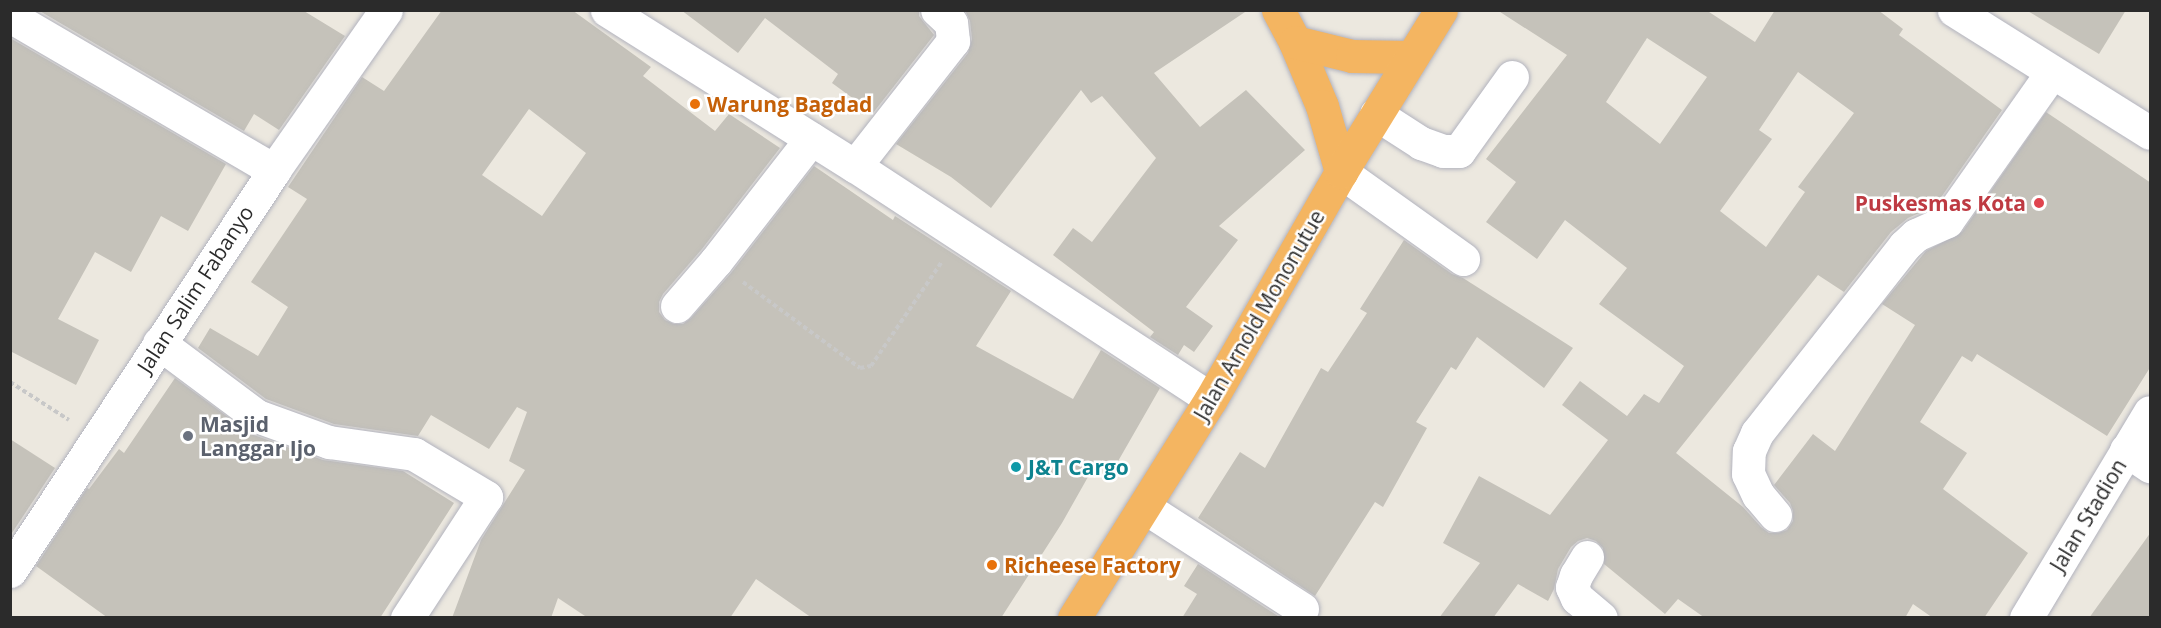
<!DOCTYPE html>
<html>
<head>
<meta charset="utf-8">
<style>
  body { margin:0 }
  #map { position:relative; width:2161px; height:628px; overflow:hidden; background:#ece8df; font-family:"Open Sans",sans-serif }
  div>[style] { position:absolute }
  .building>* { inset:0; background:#c5c2ba }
  .path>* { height:4px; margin-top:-2px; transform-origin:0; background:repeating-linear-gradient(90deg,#c8c8c8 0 4.5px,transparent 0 7.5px) }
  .roads { filter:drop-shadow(0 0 2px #b2b3be) drop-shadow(0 0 2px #b2b3be) }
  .minor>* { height:33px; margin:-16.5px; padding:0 16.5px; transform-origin:16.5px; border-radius:16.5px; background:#fff }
  .highway>* { height:33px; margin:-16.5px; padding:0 16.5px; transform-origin:16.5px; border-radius:16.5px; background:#f4b561 }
  .dots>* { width:16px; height:16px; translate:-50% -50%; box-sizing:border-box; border:3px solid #fff; border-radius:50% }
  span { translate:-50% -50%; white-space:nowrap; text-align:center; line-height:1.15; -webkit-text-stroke:5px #fff; paint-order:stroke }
  .food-label { font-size:21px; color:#c56008; font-weight:700 }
  .left { translate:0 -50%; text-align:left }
  .health-label { font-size:21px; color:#be3a42; font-weight:700 }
  .right { translate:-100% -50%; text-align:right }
  .street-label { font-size:21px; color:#2b2b2b }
  .worship-label { font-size:21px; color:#5b616d; font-weight:700 }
  .culture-label { font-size:21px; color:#0d838f; font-weight:700 }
  .frame { position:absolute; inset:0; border:12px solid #2b2b2b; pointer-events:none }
</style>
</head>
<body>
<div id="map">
  <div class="building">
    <div style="clip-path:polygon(38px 10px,304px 11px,345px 36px,279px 130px,254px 114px,244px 131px)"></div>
    <div style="clip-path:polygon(evenodd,442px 10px,572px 10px,651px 67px,643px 76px,715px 131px,729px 114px,780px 148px,702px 249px,663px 294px,659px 302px,659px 312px,665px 320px,674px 324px,683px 324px,691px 318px,731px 273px,814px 166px,893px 220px,895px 216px,1011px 291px,976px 346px,1073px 399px,1101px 350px,1160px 388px,1113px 470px,1097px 461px,1062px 523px,1001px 618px,812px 618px,756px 579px,730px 618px,588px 618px,558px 598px,551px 618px,452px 618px,481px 540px,525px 470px,509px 461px,527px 412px,517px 407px,489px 449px,431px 415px,418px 436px,334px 424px,266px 399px,198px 348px,210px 328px,258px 356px,288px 307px,251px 282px,307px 199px,288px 187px,362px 77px,384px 91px,442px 10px,529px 109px,586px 153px,542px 216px,482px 175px,529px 109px)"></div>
    <div style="clip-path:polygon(681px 10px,919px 10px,919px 16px,934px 35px,873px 113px,832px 83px,838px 74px,765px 18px,738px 53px)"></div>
    <div style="clip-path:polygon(965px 10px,1248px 10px,1154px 73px,1200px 127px,1246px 90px,1305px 150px,1219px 226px,1238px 240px,1186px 307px,1213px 326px,1194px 352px,1184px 345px,1178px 355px,1150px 337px,1154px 332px,1053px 255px,1073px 228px,1092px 242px,1156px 158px,1102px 96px,1091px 103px,1081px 90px,991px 208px,951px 177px,896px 144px,968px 53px,972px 39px,970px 21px)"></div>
    <div style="clip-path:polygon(evenodd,1497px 10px,1706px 10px,1755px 42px,1775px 10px,1878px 10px,1903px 29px,1899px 35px,2002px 110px,1935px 206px,1908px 218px,1891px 232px,1844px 292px,1818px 275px,1676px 453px,1743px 507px,1761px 527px,1769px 533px,1778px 533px,1787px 530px,1793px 521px,1793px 511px,1790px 503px,1774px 485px,1813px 434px,1835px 451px,1915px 325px,1882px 304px,1926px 251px,1962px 232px,2046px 112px,2151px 183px,2151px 366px,2107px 436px,1977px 354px,1972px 362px,1962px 356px,1920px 422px,1967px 453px,1943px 489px,2028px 553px,1984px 618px,1933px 618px,1913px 604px,1905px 618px,1705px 618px,1678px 599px,1665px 614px,1604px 564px,1603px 548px,1596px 541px,1587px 538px,1578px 541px,1571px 547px,1558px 569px,1554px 589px,1548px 601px,1518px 584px,1493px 618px,1439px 618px,1480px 563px,1443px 543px,1479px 476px,1550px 515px,1608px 440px,1562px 405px,1580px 381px,1627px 416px,1644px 394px,1659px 403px,1684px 366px,1599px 304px,1627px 268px,1565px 220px,1537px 259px,1486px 222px,1516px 182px,1486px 159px,1567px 55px,1497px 10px,1647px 38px,1707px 77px,1660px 144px,1606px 102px,1647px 38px,1497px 10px,1798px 72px,1854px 113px,1798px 187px,1805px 192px,1766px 247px,1720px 211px,1772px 139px,1759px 130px,1798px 72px)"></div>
    <div style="clip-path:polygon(2026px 10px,2126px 10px,2099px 54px)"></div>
    <div style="clip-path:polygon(10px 38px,226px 164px,188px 231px,161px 216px,131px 272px,95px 252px,58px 319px,99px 340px,76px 385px,10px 351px)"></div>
    <div style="clip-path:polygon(1404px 240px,1452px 274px,1463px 278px,1573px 348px,1544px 388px,1477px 337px,1456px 370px,1451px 367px,1416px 422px,1427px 428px,1383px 507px,1375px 502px,1315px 596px,1198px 518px,1240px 452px,1265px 468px,1321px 368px,1328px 372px,1367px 313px,1360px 309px)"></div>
    <div style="clip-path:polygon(175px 378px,251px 434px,323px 460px,403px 471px,454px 503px,380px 618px,108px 618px,36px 566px,87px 488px,89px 489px,119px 449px,124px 453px)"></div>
    <div style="clip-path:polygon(10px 439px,55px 468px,10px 536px)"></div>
    <div style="clip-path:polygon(2151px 532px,2151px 618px,2089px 618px)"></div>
    <div style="clip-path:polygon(1198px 564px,1281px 618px,1182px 618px,1197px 594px,1184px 586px)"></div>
  </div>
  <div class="path">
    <div style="left:743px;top:282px;width:145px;rotate:36.3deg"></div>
    <div style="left:860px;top:368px;width:11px;rotate:-10deg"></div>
    <div style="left:871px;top:366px;width:125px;rotate:-55.8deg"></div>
    <div style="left:10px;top:382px;width:70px;rotate:32.8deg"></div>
  </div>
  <div class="roads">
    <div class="minor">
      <div style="left:607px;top:10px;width:293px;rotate:32.2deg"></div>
      <div style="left:855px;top:166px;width:425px;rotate:33.2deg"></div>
      <div style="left:1954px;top:10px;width:231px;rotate:32.1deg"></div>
      <div style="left:10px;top:16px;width:306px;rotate:30.3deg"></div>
      <div style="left:1376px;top:114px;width:54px;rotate:32.8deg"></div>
      <div style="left:1421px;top:143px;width:23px;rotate:20deg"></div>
      <div style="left:1443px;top:151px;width:16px"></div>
      <div style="left:1459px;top:151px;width:91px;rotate:-54.4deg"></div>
      <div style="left:855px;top:166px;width:159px;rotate:-51.9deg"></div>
      <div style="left:953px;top:41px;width:18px;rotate:-96deg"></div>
      <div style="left:951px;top:23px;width:19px;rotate:-137deg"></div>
      <div style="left:1341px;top:172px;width:150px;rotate:35.5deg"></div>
      <div style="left:677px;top:306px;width:60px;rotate:-49.1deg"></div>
      <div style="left:716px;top:261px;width:155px;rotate:-52.1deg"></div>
      <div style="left:159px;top:343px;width:122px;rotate:36.7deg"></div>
      <div style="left:257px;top:416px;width:77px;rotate:19.9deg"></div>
      <div style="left:329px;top:442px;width:86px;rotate:8deg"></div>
      <div style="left:414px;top:454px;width:84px;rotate:30.8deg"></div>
      <div style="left:486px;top:497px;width:145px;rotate:123.1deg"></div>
      <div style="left:2126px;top:450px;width:29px;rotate:34deg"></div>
      <div style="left:1144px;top:507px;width:188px;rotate:32.8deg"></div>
      <div style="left:1775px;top:515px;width:26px;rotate:-130deg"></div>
      <div style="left:1758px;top:495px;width:23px;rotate:-115deg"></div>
      <div style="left:1748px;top:474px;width:23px;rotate:-88deg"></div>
      <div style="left:1749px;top:451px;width:20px;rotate:-66deg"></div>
      <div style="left:1757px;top:433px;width:238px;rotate:-51.8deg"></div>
      <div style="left:1904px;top:246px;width:16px;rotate:-43deg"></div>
      <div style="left:1916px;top:235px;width:34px;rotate:-24deg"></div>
      <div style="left:1947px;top:221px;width:182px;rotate:-54.8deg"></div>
      <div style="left:1587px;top:557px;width:21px;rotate:121deg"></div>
      <div style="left:1576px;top:575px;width:13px;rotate:108deg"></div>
      <div style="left:1572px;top:587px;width:12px;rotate:66deg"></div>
      <div style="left:1577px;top:598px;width:31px;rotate:40deg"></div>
      <div style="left:10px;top:571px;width:480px;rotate:-56.6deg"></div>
      <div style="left:274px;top:170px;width:195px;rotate:-55deg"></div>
      <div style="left:2026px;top:618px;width:240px;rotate:-59deg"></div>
    </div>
    <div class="highway">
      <div style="left:1278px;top:10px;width:36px;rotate:62deg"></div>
      <div style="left:1295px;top:42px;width:69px;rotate:67.1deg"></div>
      <div style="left:1322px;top:106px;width:69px;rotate:73.9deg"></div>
      <div style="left:1295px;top:42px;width:59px;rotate:13.8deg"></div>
      <div style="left:1352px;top:56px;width:58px;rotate:1deg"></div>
      <div style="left:1074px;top:618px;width:258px;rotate:-58deg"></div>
      <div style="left:1211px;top:399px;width:262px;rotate:-60.2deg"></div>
      <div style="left:1341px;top:172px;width:190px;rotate:-58.3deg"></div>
    </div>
  </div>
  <div class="dots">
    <div style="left:695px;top:104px;background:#e8710a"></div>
    <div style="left:2039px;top:203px;background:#e0444e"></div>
    <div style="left:188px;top:436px;background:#6b7280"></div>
    <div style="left:1016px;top:467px;background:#0f9aa8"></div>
    <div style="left:992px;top:565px;background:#e8710a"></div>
  </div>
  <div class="food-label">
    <span class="left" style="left:707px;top:104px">Warung Bagdad</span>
    <span class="left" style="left:1004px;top:565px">Richeese Factory</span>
  </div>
  <div class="health-label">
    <span class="right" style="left:2026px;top:203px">Puskesmas Kota</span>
  </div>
  <div class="street-label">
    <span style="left:195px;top:289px;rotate:-57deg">Jalan Salim Fabanyo</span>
    <span style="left:1259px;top:315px;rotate:-60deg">Jalan Arnold Mononutue</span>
    <span style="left:2088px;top:515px;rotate:-59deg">Jalan Stadion</span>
  </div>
  <div class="worship-label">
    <span class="left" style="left:200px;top:436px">Masjid<br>Langgar Ijo</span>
  </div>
  <div class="culture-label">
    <span class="left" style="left:1028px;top:467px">J&amp;T Cargo</span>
  </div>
  <div class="frame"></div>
</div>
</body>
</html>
